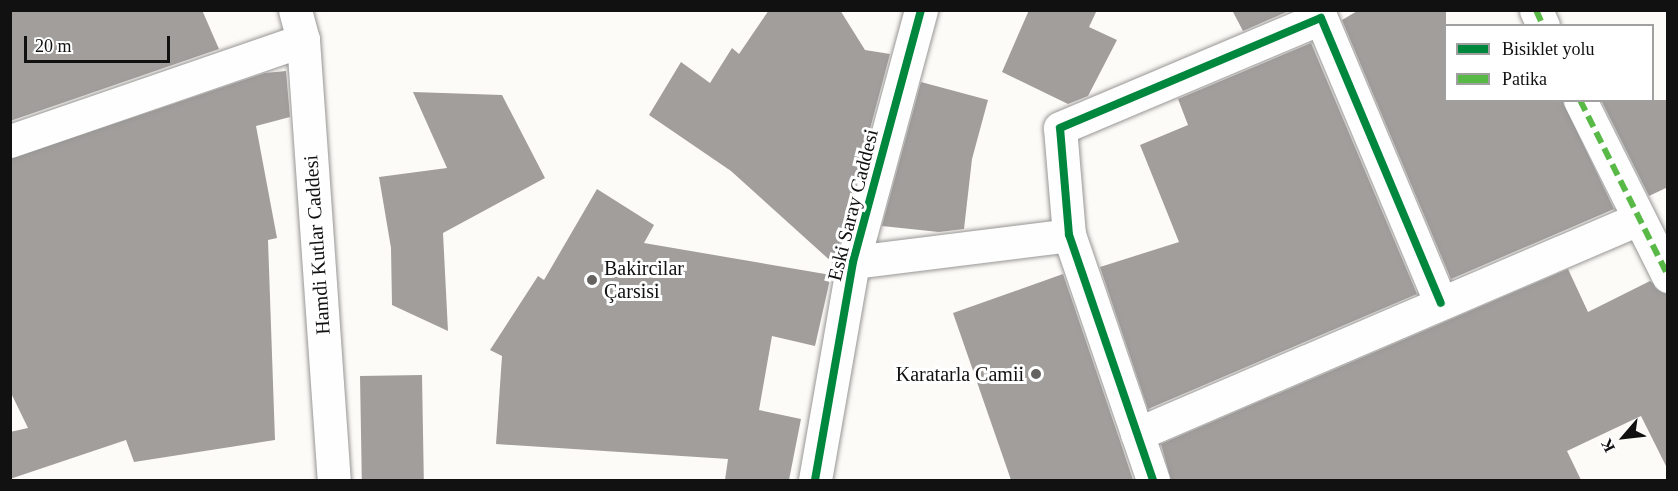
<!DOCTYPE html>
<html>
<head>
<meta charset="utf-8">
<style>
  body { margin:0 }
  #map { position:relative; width:1678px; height:491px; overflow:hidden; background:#fdfbf7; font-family:"Times New Roman",serif }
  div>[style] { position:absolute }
  .building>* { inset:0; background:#a19e9c; transform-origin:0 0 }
  .roads { filter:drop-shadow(0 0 2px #979695) drop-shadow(0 0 2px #979695) }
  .pedestrian>* { height:33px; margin:-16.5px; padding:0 16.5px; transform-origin:16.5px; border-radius:16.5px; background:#fffefe }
  .minor>* { height:33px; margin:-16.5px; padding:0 16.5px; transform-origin:16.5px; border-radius:16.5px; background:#fffefe }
  .tertiary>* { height:33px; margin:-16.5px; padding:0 16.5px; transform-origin:16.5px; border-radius:16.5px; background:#fffefe }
  .quiet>* { height:6px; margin-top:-3px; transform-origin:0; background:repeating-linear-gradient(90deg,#58b947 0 12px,transparent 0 18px) }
  .cycleway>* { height:8px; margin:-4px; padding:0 4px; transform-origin:4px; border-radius:4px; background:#00873e }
  .dots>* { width:16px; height:16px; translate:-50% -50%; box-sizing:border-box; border:3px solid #fff; border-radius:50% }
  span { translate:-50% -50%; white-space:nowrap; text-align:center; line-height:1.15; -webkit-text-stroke:6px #fff; paint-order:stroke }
  .street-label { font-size:20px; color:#111 }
  .poi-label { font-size:20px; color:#111 }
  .left { translate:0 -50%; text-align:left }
  .right { translate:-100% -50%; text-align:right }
  .frame { position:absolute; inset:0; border:12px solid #111; pointer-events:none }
  .legend { position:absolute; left:1444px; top:24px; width:210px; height:78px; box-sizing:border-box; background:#fff; border:2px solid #a0a0a0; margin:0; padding:8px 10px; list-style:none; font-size:18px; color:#111 }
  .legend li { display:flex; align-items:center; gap:12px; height:30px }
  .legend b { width:30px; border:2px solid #a0a0a0 }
  .north { position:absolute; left:1594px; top:407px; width:60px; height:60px; -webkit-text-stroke:4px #fff; paint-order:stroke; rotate:242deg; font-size:16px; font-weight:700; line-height:24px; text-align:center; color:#111 }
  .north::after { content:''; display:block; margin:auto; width:21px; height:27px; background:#111; clip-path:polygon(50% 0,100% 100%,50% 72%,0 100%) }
  .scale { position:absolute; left:24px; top:36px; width:146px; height:27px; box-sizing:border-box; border:3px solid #111; border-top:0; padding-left:8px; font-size:18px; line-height:21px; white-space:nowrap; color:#111; -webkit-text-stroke:4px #fff; paint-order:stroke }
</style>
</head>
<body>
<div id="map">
  <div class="building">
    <div style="clip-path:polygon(10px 10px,202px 10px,219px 49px,10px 121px)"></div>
    <div style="clip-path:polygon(769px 10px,840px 10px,865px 50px,890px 54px,834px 264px,731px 171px,649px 115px,681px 62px,710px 83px,732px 48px,739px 54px)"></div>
    <div style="clip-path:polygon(1029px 10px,1097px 10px,1089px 27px,1117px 40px,1088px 96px,1068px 104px,1002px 72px)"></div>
    <div style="clip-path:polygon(1232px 10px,1291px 10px,1243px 31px)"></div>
    <div style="clip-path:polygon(1359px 10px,1446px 10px,1446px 100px,1562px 100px,1614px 209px,1451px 279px,1342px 20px)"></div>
    <div style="clip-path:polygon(1311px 43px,1417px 294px,1148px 409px,1100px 267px,1179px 242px,1140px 145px,1188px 125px,1178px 99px)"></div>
    <div style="clip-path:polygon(286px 71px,290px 117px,256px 126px,277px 238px,268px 240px,275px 440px,134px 462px,126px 440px,10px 479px,10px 432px,28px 428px,10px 391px,10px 159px,265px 73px)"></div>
    <div style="clip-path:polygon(921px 82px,988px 100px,972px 159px,964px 229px,939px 232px,882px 226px)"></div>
    <div style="clip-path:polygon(413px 92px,502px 95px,545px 178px,443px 233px,448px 331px,392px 305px,391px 248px,379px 177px,447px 168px)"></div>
    <div style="clip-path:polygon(1601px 100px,1668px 100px,1668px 187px,1649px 196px)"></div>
    <div style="clip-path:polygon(597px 189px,654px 225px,644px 243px,831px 275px,815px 346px,772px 336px,759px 410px,801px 419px,789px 480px,725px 480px,728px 459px,496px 444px,502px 356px,490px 350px,538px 276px,544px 280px)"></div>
    <div style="clip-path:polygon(1568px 269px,1588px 312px,1650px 281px,1668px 295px,1668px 470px,1641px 416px,1567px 451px,1581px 480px,1171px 480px,1161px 444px)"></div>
    <div style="clip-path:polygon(1063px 274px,1120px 441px,1133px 480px,1011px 480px,953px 313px)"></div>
    <div style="left:422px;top:375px;width:105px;height:62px;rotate:89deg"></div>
  </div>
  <div class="roads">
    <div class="pedestrian">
      <div style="left:1536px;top:10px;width:17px;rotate:66deg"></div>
      <div style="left:1580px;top:100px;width:197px;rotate:63.4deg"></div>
    </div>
    <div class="minor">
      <div style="left:10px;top:141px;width:310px;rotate:-19deg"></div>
      <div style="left:853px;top:262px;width:218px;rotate:-7.1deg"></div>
      <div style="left:1137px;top:434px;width:545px;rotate:-23.23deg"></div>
      <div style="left:1153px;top:480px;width:259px;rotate:-108.9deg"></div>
      <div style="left:1069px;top:235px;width:107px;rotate:-94.8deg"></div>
      <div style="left:1060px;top:128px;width:283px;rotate:-22.9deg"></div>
      <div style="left:1321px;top:18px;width:309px;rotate:67.2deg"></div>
    </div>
    <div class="tertiary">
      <div style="left:295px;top:10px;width:31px;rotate:75deg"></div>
      <div style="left:303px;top:40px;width:441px;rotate:86deg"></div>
      <div style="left:815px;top:480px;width:221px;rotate:-80.1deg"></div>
      <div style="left:853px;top:262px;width:261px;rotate:-74.9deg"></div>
    </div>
  </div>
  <div class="quiet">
    <div style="left:1536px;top:10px;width:17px;rotate:66deg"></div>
    <div style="left:1580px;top:100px;width:197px;rotate:63.4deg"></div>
  </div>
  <div class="cycleway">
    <div style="left:815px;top:480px;width:221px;rotate:-80.1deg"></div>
    <div style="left:853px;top:262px;width:261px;rotate:-74.9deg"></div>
    <div style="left:1153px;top:480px;width:259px;rotate:-108.9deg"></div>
    <div style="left:1069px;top:235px;width:107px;rotate:-94.8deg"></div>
    <div style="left:1060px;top:128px;width:283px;rotate:-22.9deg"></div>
    <div style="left:1321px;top:18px;width:309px;rotate:67.2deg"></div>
  </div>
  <div class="dots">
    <div style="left:592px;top:280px;background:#646362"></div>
    <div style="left:1036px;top:374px;background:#646362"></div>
  </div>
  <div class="street-label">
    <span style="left:853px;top:205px;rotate:-76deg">Eski Saray Caddesi</span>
    <span style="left:317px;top:245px;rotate:-94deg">Hamdi Kutlar Caddesi</span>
  </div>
  <div class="poi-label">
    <span class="left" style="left:604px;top:280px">Bakircilar<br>Çarsisi</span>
    <span class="right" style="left:1024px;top:374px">Karatarla Camii</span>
  </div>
  <div class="frame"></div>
  <ul class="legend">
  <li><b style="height:8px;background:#00873e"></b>Bisiklet yolu</li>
  <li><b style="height:8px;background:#58b947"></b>Patika</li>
  </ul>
  <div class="north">K</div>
  <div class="scale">20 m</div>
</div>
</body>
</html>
